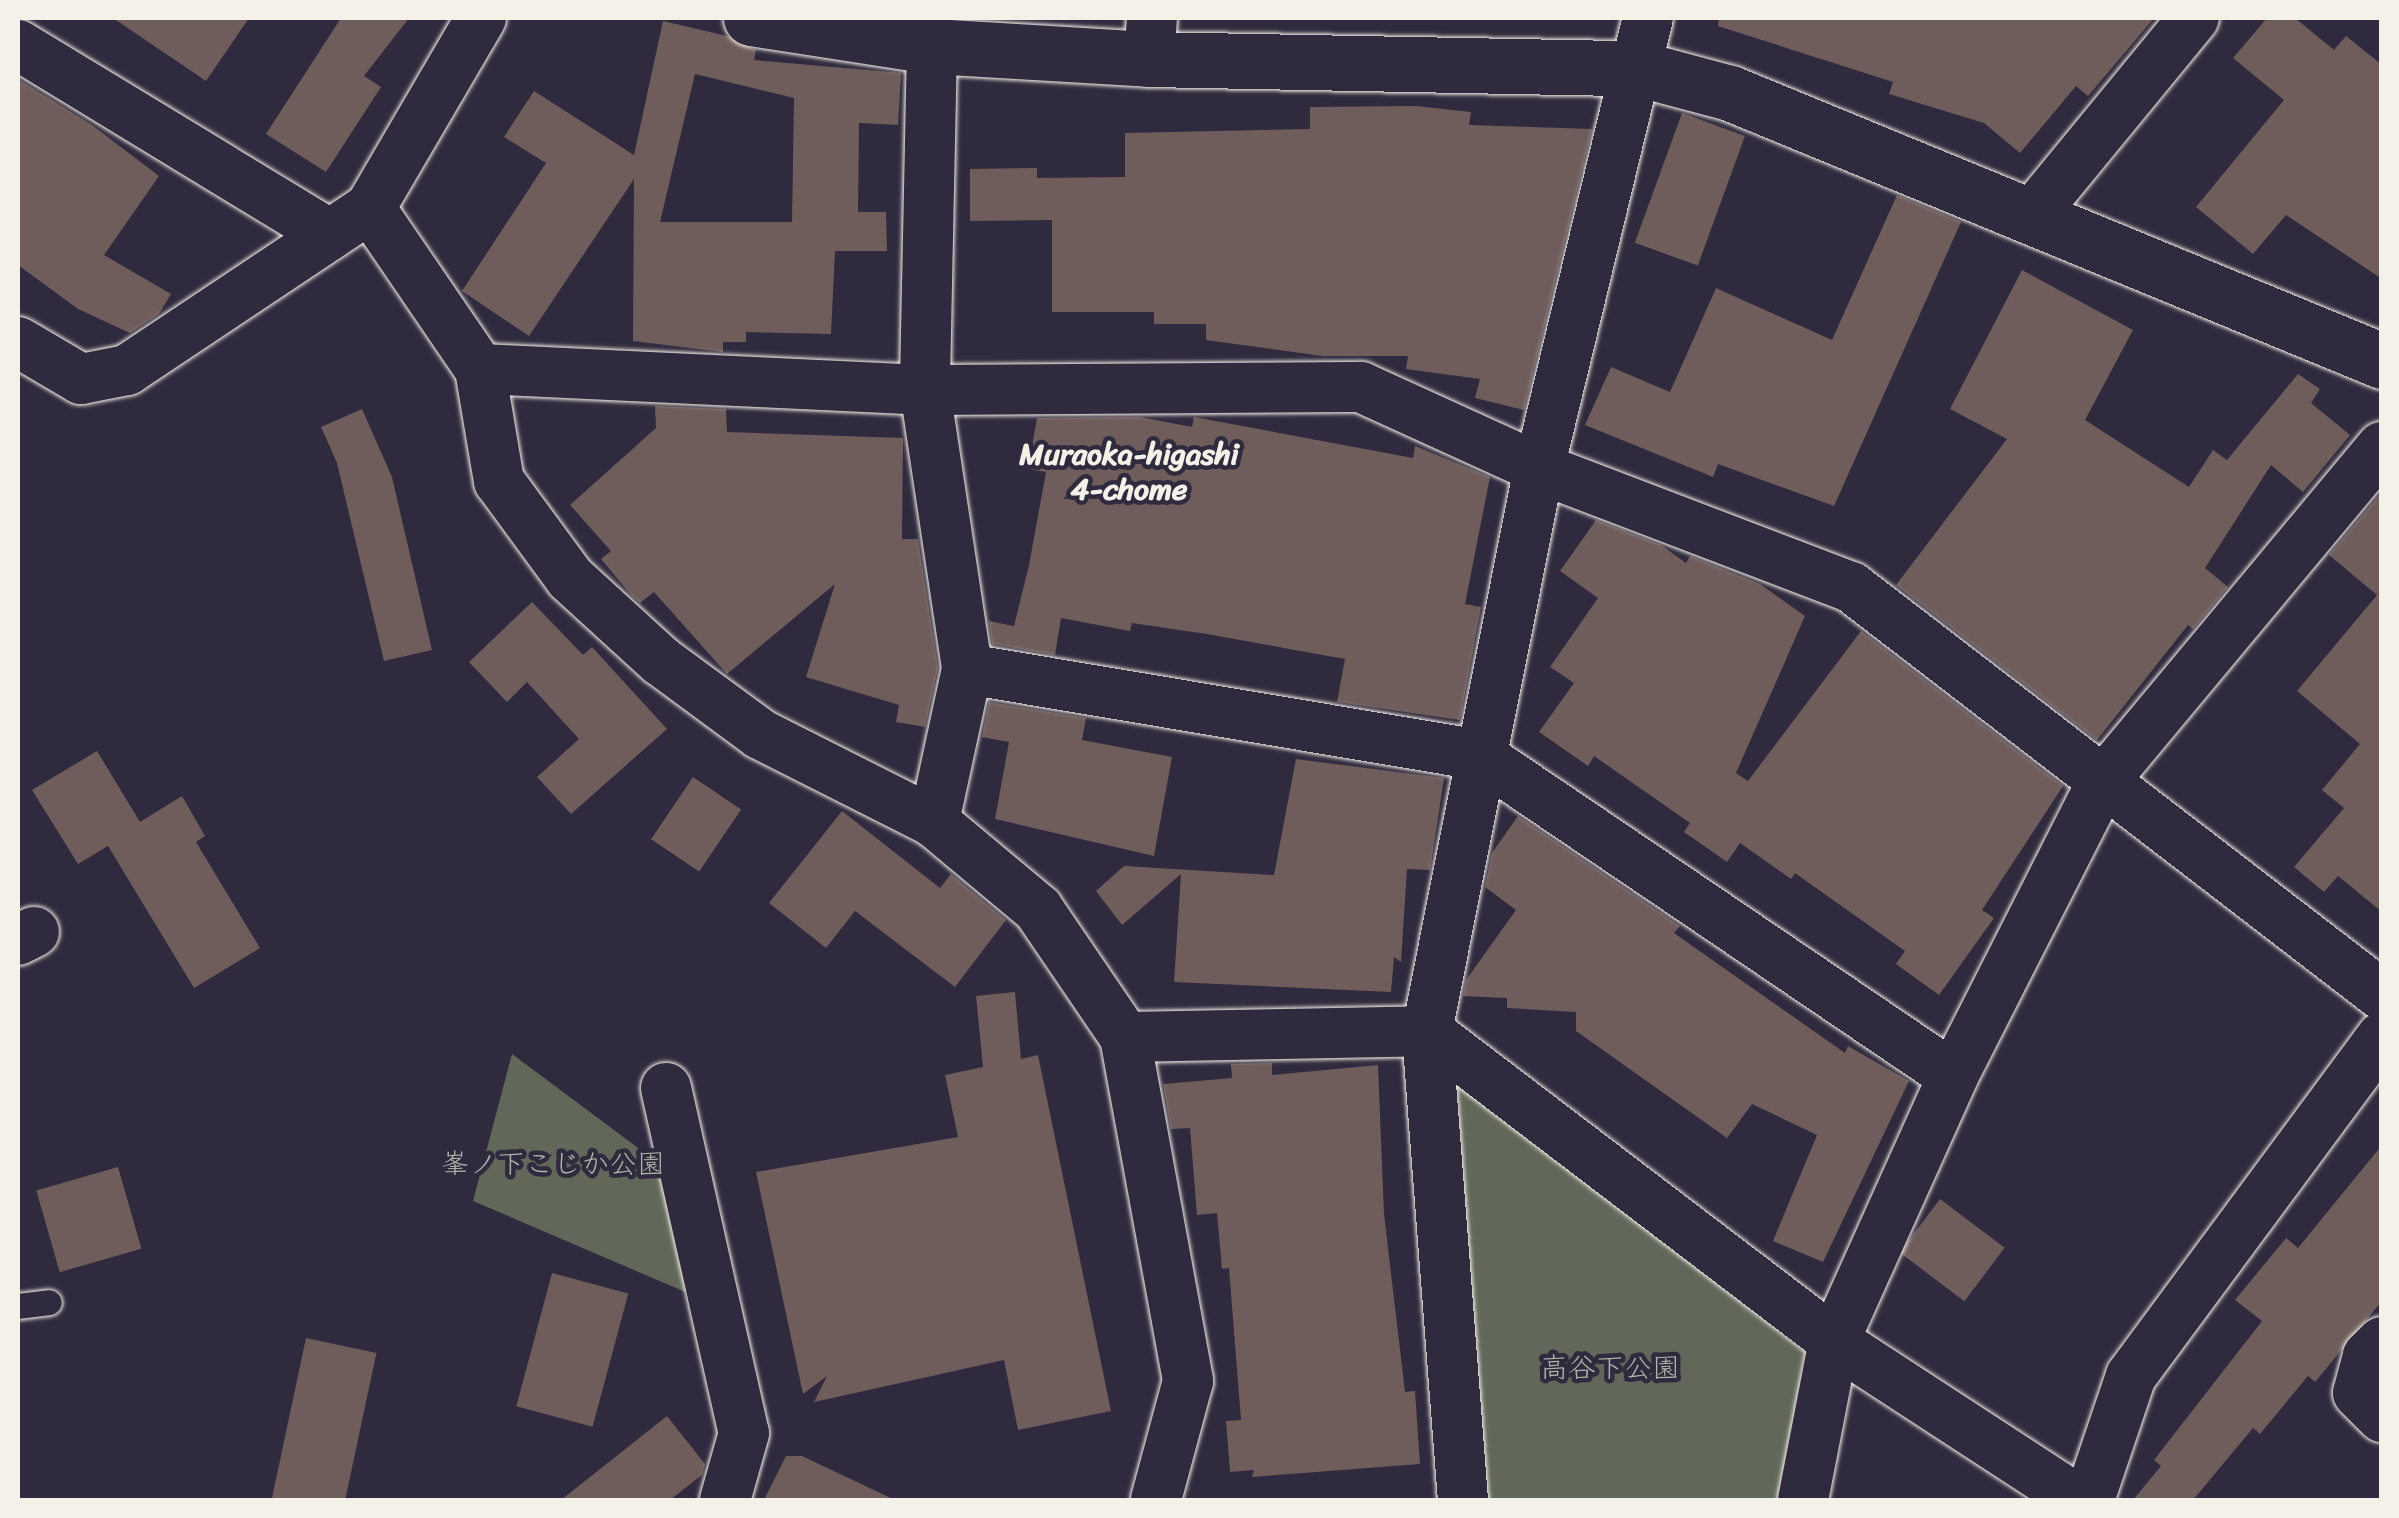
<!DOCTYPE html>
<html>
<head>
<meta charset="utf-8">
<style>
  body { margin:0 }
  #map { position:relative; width:2399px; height:1518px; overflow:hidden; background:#2f2a3d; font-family:Sriracha,"Klee One",sans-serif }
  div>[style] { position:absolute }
  .green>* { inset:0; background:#61685a }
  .building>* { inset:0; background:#6f5d5c; transform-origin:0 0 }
  .roads { filter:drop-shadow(0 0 2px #f4f1e8) drop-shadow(0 0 2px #f4f1e8) }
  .service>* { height:25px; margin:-12.5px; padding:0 12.5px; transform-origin:12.5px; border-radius:12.5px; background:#2f2a3d }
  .minor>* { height:50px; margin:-25px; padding:0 25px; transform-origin:25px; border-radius:25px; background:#2f2a3d }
  .tertiary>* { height:55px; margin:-27.5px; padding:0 27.5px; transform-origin:27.5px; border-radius:27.5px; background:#2f2a3d }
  span { translate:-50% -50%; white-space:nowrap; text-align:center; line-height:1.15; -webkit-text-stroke:9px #2f2a3d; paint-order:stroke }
  .park-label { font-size:28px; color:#b2b3a8 }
  .neighbourhood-label { font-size:30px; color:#f4f1e8; font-weight:700 }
  .frame { position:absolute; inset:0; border:20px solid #f4f1e8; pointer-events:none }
</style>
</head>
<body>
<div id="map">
  <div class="green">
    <div style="clip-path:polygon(512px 1054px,665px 1168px,704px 1300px,473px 1201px)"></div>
    <div style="clip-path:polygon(1457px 1081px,1805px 1352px,1780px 1500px,1482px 1500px)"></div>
  </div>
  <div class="building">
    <div style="clip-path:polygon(113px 18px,249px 18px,206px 81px)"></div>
    <div style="clip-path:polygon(341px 18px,409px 18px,364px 76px,381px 87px,326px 172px,266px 134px)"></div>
    <div style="clip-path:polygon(1719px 18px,2154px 18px,2088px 96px,2076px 86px,2020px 153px,1984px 123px,1889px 94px,1893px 82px,1718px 26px)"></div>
    <div style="clip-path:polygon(2267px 18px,2295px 18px,2334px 50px,2346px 36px,2382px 65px,2382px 279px,2286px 215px,2253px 254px,2196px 207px,2284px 100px,2233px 58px)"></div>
    <div style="clip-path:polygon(evenodd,663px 21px,727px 36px,756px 50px,754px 60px,901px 73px,898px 125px,859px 123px,858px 212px,886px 212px,887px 251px,835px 251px,831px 334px,746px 332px,746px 342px,723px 342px,723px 352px,633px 341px,634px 179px,529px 336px,462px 291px,546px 163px,504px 137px,534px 91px,634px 155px,663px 21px,695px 74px,794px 98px,792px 222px,660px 222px,695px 74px)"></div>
    <div style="clip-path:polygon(18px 79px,92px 125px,159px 176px,104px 255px,171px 294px,159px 314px,130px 333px,78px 309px,18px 265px)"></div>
    <div style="clip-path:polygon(1416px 106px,1471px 112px,1469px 125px,1592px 129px,1524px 410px,1475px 398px,1480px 379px,1406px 369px,1408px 356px,1322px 356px,1206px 340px,1206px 324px,1154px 324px,1154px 312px,1052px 312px,1052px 220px,970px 221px,970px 169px,1037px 168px,1037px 178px,1125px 177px,1125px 133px,1310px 129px,1310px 107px)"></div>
    <div style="left:1682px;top:113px;width:67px;height:138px;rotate:20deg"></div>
    <div style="clip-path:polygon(1897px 195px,1961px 222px,1834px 506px,1718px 464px,1713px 477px,1585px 425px,1611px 367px,1670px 392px,1716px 288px,1832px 340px)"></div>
    <div style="clip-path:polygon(2022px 270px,2133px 330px,2085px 420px,2189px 487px,2213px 450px,2227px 460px,2298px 374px,2320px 389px,2311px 403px,2350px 435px,2303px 492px,2271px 465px,2205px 568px,2228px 587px,2193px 629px,2188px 625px,2097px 740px,1896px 585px,2007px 439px,1950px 409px)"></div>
    <div style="clip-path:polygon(655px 406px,726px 409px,727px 432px,903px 438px,902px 539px,918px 539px,938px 668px,925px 727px,896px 722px,899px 705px,806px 677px,835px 584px,727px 674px,654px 592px,640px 603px,632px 596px,601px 559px,611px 551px,570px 505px,656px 428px)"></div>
    <div style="clip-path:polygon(362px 409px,392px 477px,432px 650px,384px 661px,337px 463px,321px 427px)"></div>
    <div style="clip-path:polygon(1140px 417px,1192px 427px,1194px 417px,1413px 458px,1415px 446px,1490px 477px,1465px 604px,1481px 607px,1460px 720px,1337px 702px,1345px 659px,1207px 634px,1132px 623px,1130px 631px,1061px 618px,1055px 655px,992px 644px,989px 621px,1014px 626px,1029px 565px,1046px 472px,1028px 469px,1037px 418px)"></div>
    <div style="clip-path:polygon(2382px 492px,2382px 912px,2338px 876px,2324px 892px,2294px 867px,2344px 808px,2322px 790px,2360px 744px,2297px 691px,2377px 595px,2329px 555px)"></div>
    <div style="clip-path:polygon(1596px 520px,1661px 545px,1686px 563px,1690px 556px,1760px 584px,1805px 616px,1736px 773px,1748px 781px,1861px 631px,2063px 786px,1982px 910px,1994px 918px,1939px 995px,1896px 964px,1905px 951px,1795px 873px,1791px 879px,1740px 843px,1727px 862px,1684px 832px,1690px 823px,1594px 756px,1588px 766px,1539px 732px,1574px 683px,1550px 667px,1598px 598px,1560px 571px)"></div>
    <div style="clip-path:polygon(532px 602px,583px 655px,592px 647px,667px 729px,571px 814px,537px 777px,579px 739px,527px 682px,507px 702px,469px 662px)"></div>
    <div style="clip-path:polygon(989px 702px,1086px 718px,1082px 740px,1172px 757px,1154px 856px,995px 819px,1009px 742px,982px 737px)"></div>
    <div style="clip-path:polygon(97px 751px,140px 822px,182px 796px,205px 836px,196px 842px,260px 948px,194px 988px,108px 846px,78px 864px,32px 790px)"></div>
    <div style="clip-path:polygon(1296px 759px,1444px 778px,1430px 870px,1407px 869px,1401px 962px,1394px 957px,1391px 992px,1174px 982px,1181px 874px,1122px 925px,1096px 891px,1124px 866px,1274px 875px)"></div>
    <div style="left:693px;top:777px;width:58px;height:75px;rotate:34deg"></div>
    <div style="clip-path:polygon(842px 811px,940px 888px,951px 874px,1006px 920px,955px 987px,855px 911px,826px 948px,769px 903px)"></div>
    <div style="clip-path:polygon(1518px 816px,1680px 926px,1674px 933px,1845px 1053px,1848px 1046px,1909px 1081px,1823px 1262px,1773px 1241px,1817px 1135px,1752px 1104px,1727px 1138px,1576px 1031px,1576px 1012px,1507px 1008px,1507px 998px,1463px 996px,1466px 980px,1516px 910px,1485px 887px,1492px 853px)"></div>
    <div style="clip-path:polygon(1015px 992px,1021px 1059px,1038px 1055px,1111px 1411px,1018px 1430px,1004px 1360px,814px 1402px,827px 1376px,803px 1394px,756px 1172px,958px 1137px,945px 1075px,983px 1067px,976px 996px)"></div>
    <div style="clip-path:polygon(1272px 1063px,1272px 1075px,1378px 1065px,1384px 1214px,1405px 1392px,1415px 1391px,1420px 1464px,1252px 1477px,1254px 1470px,1230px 1472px,1226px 1421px,1241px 1420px,1229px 1268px,1222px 1269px,1217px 1213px,1197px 1215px,1190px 1128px,1171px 1129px,1163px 1084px,1232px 1078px,1231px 1064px)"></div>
    <div style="clip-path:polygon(2382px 1145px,2382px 1301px,2315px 1382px,2308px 1376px,2260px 1434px,2253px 1428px,2193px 1500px,2133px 1500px,2161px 1466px,2154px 1460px,2262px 1321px,2235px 1300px,2286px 1238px,2298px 1248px)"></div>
    <div style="left:118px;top:1167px;width:85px;height:85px;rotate:74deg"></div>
    <div style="left:1940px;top:1199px;width:81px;height:67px;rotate:37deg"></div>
    <div style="left:552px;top:1273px;width:79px;height:138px;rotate:15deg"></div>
    <div style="left:306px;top:1338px;width:72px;height:166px;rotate:12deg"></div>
    <div style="clip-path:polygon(667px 1416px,705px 1464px,702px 1475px,670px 1500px,561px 1500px)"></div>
    <div style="clip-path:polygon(786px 1456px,802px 1456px,895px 1500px,764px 1500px)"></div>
  </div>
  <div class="roads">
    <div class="service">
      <div style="left:18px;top:1306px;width:31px;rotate:-7deg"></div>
    </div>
    <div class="minor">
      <div style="left:18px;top:45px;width:365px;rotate:31.3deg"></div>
      <div style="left:932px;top:46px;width:344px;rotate:91.2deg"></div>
      <div style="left:925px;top:390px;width:436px;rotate:-0.4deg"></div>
      <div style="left:1361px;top:387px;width:196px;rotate:24.5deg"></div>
      <div style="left:1539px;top:468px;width:334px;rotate:20.9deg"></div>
      <div style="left:1851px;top:587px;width:670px;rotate:37.54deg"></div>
      <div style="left:1149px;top:59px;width:41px;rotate:-85.8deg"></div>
      <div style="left:370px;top:208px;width:220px;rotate:-59.7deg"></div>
      <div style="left:2032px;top:215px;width:255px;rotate:-50.6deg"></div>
      <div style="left:18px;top:342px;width:73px;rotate:30.4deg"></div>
      <div style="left:81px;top:379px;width:47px;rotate:-11.1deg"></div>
      <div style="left:127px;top:370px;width:292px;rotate:-33.7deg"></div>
      <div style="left:370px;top:208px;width:195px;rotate:55.7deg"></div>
      <div style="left:480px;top:369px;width:114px;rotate:80.4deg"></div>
      <div style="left:499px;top:481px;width:120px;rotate:53.8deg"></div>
      <div style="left:570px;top:578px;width:123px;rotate:42.4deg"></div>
      <div style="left:661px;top:661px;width:123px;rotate:36.4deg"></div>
      <div style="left:760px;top:734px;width:195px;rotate:26.8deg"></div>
      <div style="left:934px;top:822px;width:136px;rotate:39.9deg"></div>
      <div style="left:1038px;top:909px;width:155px;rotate:55.8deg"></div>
      <div style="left:1125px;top:1037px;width:350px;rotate:79.6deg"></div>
      <div style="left:1188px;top:1381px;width:123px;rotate:105.1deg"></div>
      <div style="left:480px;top:369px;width:445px;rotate:2.7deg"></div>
      <div style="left:925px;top:390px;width:282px;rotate:81.4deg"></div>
      <div style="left:967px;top:669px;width:157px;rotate:102.2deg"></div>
      <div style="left:967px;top:669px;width:519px;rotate:9.53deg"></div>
      <div style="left:1479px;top:755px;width:572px;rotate:34.11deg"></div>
      <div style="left:18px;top:940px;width:18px;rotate:-27deg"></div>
      <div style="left:1125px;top:1037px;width:302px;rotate:-1.1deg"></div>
      <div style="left:1427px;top:1031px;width:512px;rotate:37.3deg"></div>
      <div style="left:1834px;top:1341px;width:291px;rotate:33.1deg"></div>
      <div style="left:666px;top:1088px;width:354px;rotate:77.3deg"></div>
      <div style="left:744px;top:1433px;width:70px;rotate:105.8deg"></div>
      <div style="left:2382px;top:1342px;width:20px;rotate:135deg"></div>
      <div style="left:2368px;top:1356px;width:38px;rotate:105deg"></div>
      <div style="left:2358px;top:1393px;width:34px;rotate:45deg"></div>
      <div style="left:1463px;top:1500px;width:470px;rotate:-94.4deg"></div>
      <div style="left:1427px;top:1031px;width:574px;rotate:-78.75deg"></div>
      <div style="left:1539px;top:468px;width:463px;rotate:-76.4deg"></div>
      <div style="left:1803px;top:1500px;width:162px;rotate:-79deg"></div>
      <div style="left:1834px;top:1341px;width:290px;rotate:-65.8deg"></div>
      <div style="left:1953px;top:1076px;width:327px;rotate:-63.1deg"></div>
      <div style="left:2101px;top:784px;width:439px;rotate:-50.2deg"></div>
      <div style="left:2089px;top:1500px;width:131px;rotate:-71.3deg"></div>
      <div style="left:2131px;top:1376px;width:422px;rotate:-53.5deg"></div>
    </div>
    <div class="tertiary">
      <div style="left:751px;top:18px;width:183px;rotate:8.8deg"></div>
      <div style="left:932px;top:46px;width:217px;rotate:3.4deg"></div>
      <div style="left:1149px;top:59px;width:487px;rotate:1.1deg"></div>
      <div style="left:1636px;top:68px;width:97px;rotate:14.9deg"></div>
      <div style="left:1730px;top:93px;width:705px;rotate:22.34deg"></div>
    </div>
  </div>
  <div class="park-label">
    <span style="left:553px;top:1164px">峯ノ下こじか公園</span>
    <span style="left:1610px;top:1368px">高谷下公園</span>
  </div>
  <div class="neighbourhood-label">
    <span style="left:1129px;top:471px">Muraoka-higashi<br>4-chome</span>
  </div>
  <div class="frame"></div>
</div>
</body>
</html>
